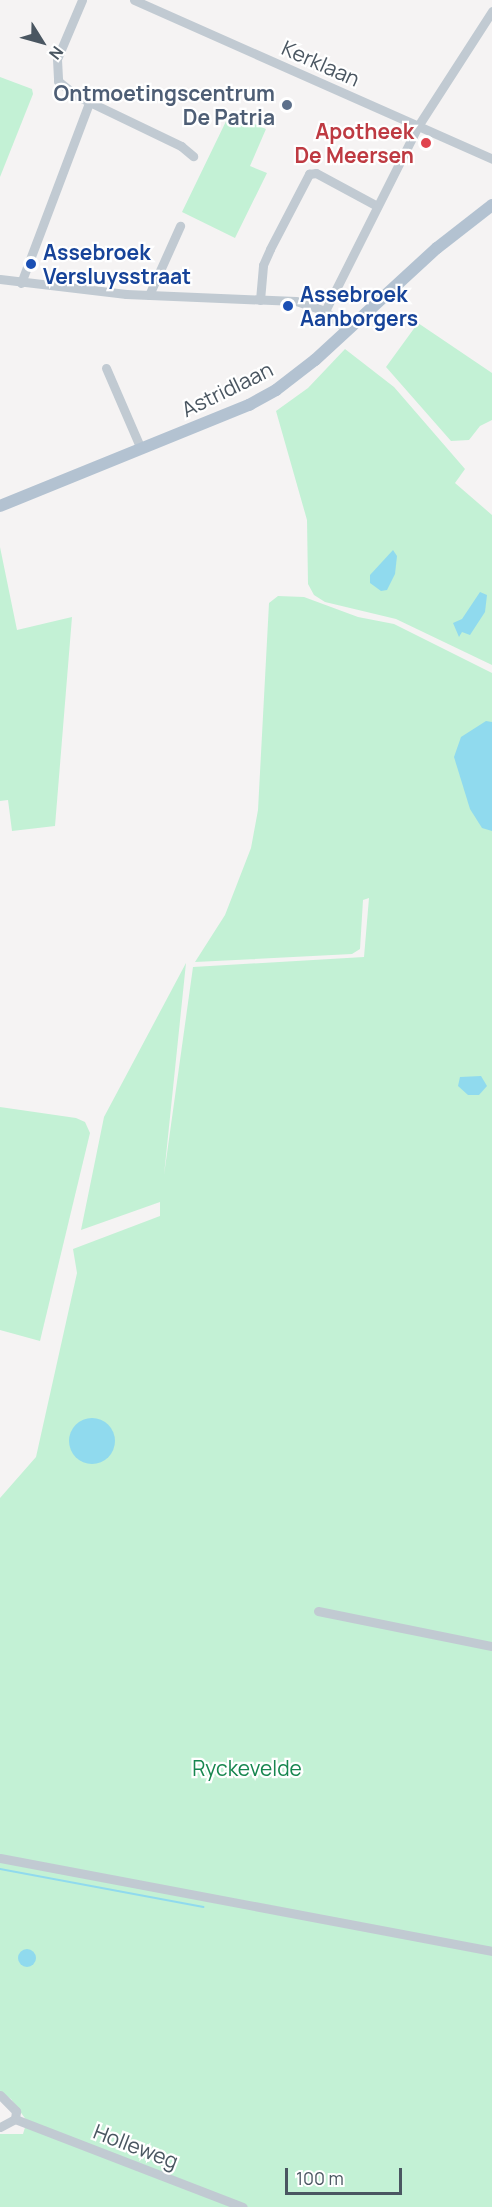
<!DOCTYPE html>
<html>
<head>
<meta charset="utf-8">
<style>
  body { margin:0 }
  #map { position:relative; width:492px; height:2207px; overflow:hidden; background:#f5f3f3; font-family:Manrope,sans-serif }
  div>[style] { position:absolute }
  .green>* { inset:0; background:#c3f1d5 }
  .water>* { inset:0; background:#90daee }
  .round { border-radius:50% }
  .stream>* { height:2px; margin:-1px; padding:0 1px; transform-origin:1px; border-radius:1px; background:#90daee }
  .minor>* { height:9px; margin:-4.5px; padding:0 4.5px; transform-origin:4.5px; border-radius:4.5px; background:#c1cad2 }
  .major>* { height:12px; margin:-6px; padding:0 6px; transform-origin:6px; border-radius:6px; background:#b3c2d1 }
  .dots>* { width:16px; height:16px; translate:-50% -50%; box-sizing:border-box; border:3px solid #fff; border-radius:50% }
  span { translate:-50% -50%; white-space:nowrap; text-align:center; line-height:1.15; -webkit-text-stroke:4.5px #fff; paint-order:stroke }
  .street-label { font-size:21px; color:#4a5661 }
  .service-label { font-size:21px; color:#4e5e75; font-weight:700 }
  .right { translate:-100% -50%; text-align:right }
  .health-label { font-size:21px; color:#be3a42; font-weight:700 }
  .transit-label { font-size:21px; color:#164399; font-weight:700 }
  .left { translate:0 -50%; text-align:left }
  .park-label { font-size:21px; color:#17864f }
  .north { position:absolute; left:12px; top:12px; width:60px; height:60px; -webkit-text-stroke:4px #fff; paint-order:stroke; rotate:127deg; font-size:16px; font-weight:700; line-height:24px; text-align:center; color:#4a5661 }
  .north::after { content:''; display:block; margin:auto; width:21px; height:27px; background:#4a5661; clip-path:polygon(50% 0,100% 100%,50% 72%,0 100%) }
  .scale { position:absolute; left:285px; top:2168px; width:117px; height:27px; box-sizing:border-box; border:3px solid #4a5661; border-top:0; padding-left:8px; font-size:18px; line-height:21px; white-space:nowrap; color:#4a5661; -webkit-text-stroke:4px #fff; paint-order:stroke }
</style>
</head>
<body>
<div id="map">
  <div class="green">
    <div style="clip-path:polygon(0 77px,32px 89px,33px 94px,0 177px)"></div>
    <div style="clip-path:polygon(230px 113px,266px 129px,250px 166px,267px 173px,235px 238px,182px 212px)"></div>
    <div style="clip-path:polygon(418px 323px,492px 373px,492px 420px,480px 426px,469px 440px,451px 441px,386px 367px)"></div>
    <div style="clip-path:polygon(345px 349px,394px 387px,465px 469px,455px 483px,492px 515px,492px 665px,396px 619px,325px 602px,314px 595px,308px 584px,307px 520px,276px 411px,308px 388px)"></div>
    <div style="clip-path:polygon(0 547px,17px 630px,72px 617px,55px 826px,12px 831px,8px 800px,0 801px)"></div>
    <div style="clip-path:polygon(278px 596px,304px 597px,358px 617px,394px 624px,492px 673px,492px 2207px,0 2207px,0 2134px,23px 2134px,27px 2121px,11px 2099px,0 2092px,0 1498px,36px 1457px,77px 1273px,73px 1249px,160px 1216px,160px 1202px,81px 1230px,104px 1117px,186px 963px,164px 1175px,193px 967px,364px 957px,369px 898px,363px 900px,360px 949px,352px 954px,195px 962px,225px 915px,251px 848px,258px 810px,269px 603px)"></div>
    <div style="clip-path:polygon(0 1107px,76px 1118px,85px 1122px,90px 1133px,40px 1341px,0 1330px)"></div>
  </div>
  <div class="water">
    <div style="clip-path:polygon(393px 550px,397px 556px,395px 574px,387px 590px,381px 591px,370px 583px,370px 575px)"></div>
    <div style="clip-path:polygon(480px 592px,487px 595px,485px 612px,470px 635px,462px 632px,459px 637px,453px 623px,462px 619px)"></div>
    <div style="clip-path:polygon(486px 721px,492px 722px,492px 831px,482px 828px,470px 809px,454px 757px,461px 737px)"></div>
    <div style="clip-path:polygon(481px 1076px,487px 1086px,479px 1095px,468px 1095px,458px 1086px,460px 1077px)"></div>
    <div class="round" style="left:69px;top:1418px;width:46px;height:46px"></div>
    <div class="round" style="left:18px;top:1949px;width:18px;height:18px"></div>
  </div>
  <div class="stream">
    <div style="left:0;top:1869px;width:207px;rotate:10.6deg"></div>
  </div>
  <div class="minor">
    <div style="left:82px;top:0;width:64px;rotate:113deg"></div>
    <div style="left:57px;top:59px;width:22px;rotate:87deg"></div>
    <div style="left:58px;top:81px;width:22px;rotate:39deg"></div>
    <div style="left:75px;top:95px;width:118px;rotate:25.7deg"></div>
    <div style="left:181px;top:146px;width:16px;rotate:40deg"></div>
    <div style="left:134px;top:0;width:392px;rotate:23.9deg"></div>
    <div style="left:0;top:279px;width:127px;rotate:6.8deg"></div>
    <div style="left:126px;top:294px;width:170px;rotate:2.4deg"></div>
    <div style="left:296px;top:301px;width:31px;rotate:19deg"></div>
    <div style="left:325px;top:311px;width:29px;rotate:41deg"></div>
    <div style="left:21px;top:283px;width:192px;rotate:-69.3deg"></div>
    <div style="left:149px;top:295px;width:76px;rotate:-65.8deg"></div>
    <div style="left:260px;top:300px;width:35px;rotate:-85deg"></div>
    <div style="left:263px;top:265px;width:17px;rotate:-66deg"></div>
    <div style="left:270px;top:249px;width:85px;rotate:-62.5deg"></div>
    <div style="left:309px;top:174px;width:7px;rotate:-8deg"></div>
    <div style="left:316px;top:173px;width:69px;rotate:28.4deg"></div>
    <div style="left:325px;top:311px;width:207px;rotate:-63.3deg"></div>
    <div style="left:418px;top:126px;width:137px;rotate:-57.2deg"></div>
    <div style="left:106px;top:368px;width:88px;rotate:66.6deg"></div>
    <div style="left:318px;top:1611px;width:177px;rotate:11.4deg"></div>
    <div style="left:0;top:1858px;width:501px;rotate:10.7deg"></div>
    <div style="left:0;top:2095px;width:23px;rotate:45deg"></div>
    <div style="left:16px;top:2111px;width:8px;rotate:97deg"></div>
    <div style="left:15px;top:2119px;width:17px;rotate:152deg"></div>
    <div style="left:15px;top:2119px;width:244px;rotate:21.1deg"></div>
  </div>
  <div class="major">
    <div style="left:0;top:506px;width:269px;rotate:-22.1deg"></div>
    <div style="left:249px;top:405px;width:31px;rotate:-29deg"></div>
    <div style="left:276px;top:390px;width:49px;rotate:-37.6deg"></div>
    <div style="left:315px;top:360px;width:166px;rotate:-42.6deg"></div>
    <div style="left:437px;top:248px;width:70px;rotate:-38deg"></div>
  </div>
  <div class="dots">
    <div style="left:287px;top:105px;background:#5c6f8a"></div>
    <div style="left:426px;top:143px;background:#e0444e"></div>
    <div style="left:31px;top:264px;background:#1a4fb4"></div>
    <div style="left:288px;top:306px;background:#1a4fb4"></div>
  </div>
  <div class="street-label">
    <span style="left:321px;top:63px;rotate:24deg">Kerklaan</span>
    <span style="left:227px;top:389px;rotate:-26deg">Astridlaan</span>
    <span style="left:136px;top:2146px;rotate:21deg">Holleweg</span>
  </div>
  <div class="service-label">
    <span class="right" style="left:275px;top:105px">Ontmoetingscentrum<br>De Patria</span>
  </div>
  <div class="health-label">
    <span class="right" style="left:414px;top:143px">Apotheek<br>De Meersen</span>
  </div>
  <div class="transit-label">
    <span class="left" style="left:43px;top:264px">Assebroek<br>Versluysstraat</span>
    <span class="left" style="left:300px;top:306px">Assebroek<br>Aanborgers</span>
  </div>
  <div class="park-label">
    <span style="left:247px;top:1768px">Ryckevelde</span>
  </div>
  <div class="north">N</div>
  <div class="scale">100 m</div>
</div>
</body>
</html>
